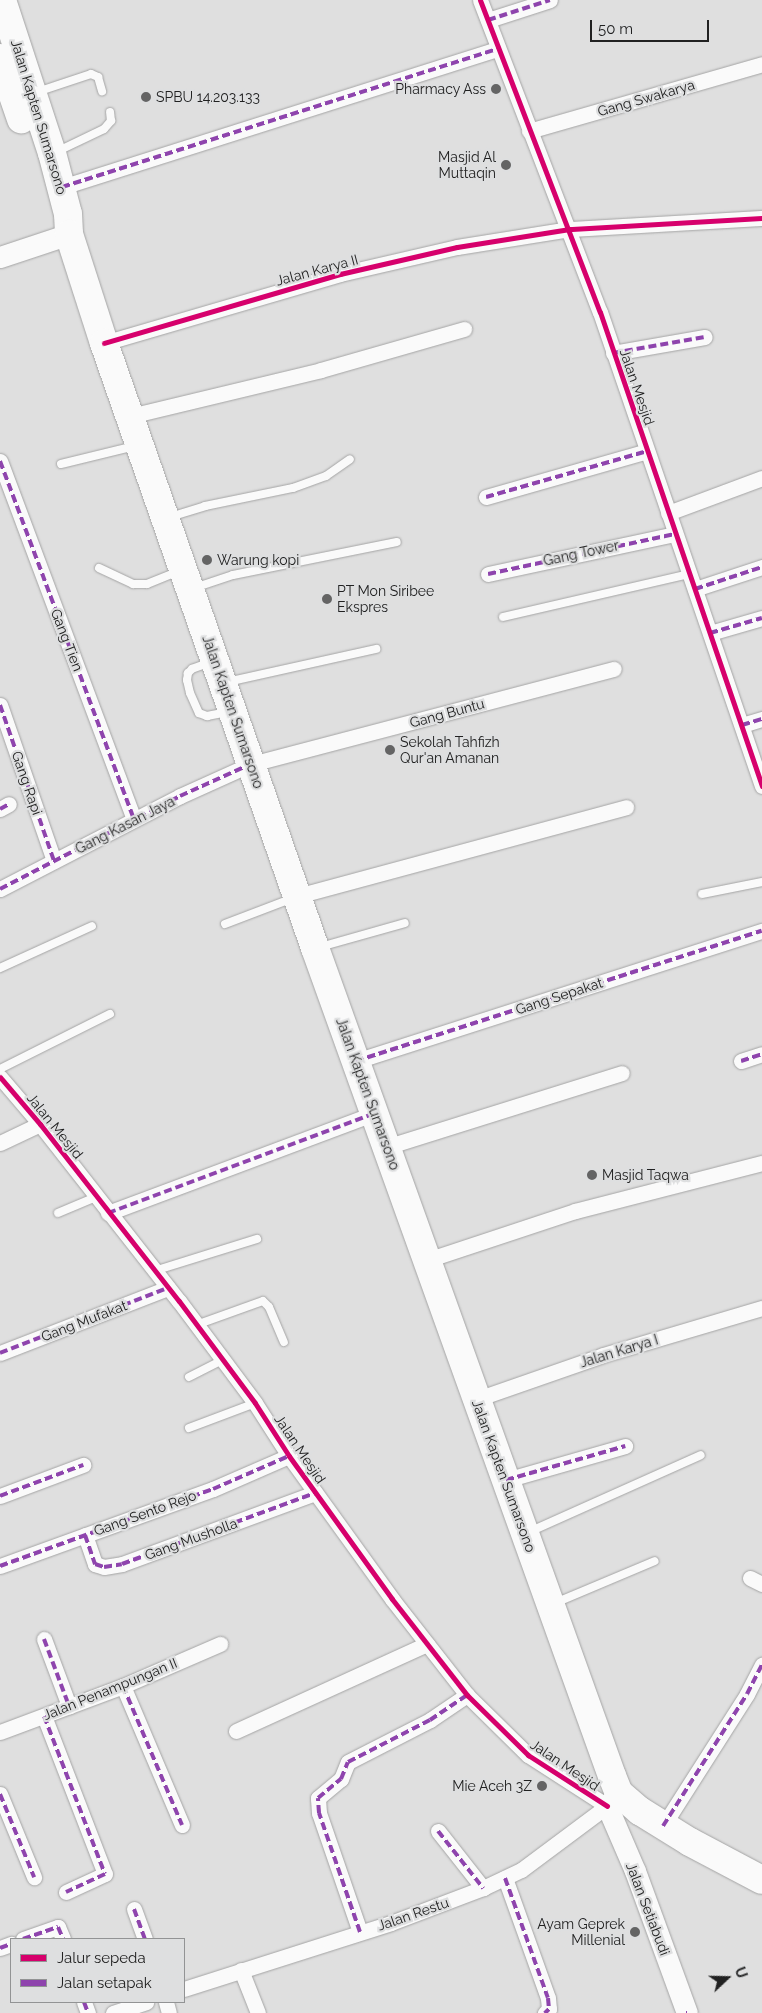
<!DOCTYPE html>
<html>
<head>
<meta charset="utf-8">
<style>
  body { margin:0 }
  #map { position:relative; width:762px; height:2013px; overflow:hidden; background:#dfdfdf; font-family:Raleway,sans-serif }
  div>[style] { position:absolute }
  .roads { filter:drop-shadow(0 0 1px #a4a4a4) drop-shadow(0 0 1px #a4a4a4) }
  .lane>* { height:8px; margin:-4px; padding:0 4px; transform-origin:4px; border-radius:4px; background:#fafafa }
  .street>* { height:15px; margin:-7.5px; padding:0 7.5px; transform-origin:7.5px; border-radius:7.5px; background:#fafafa }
  .secondary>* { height:21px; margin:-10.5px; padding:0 10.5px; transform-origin:10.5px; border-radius:10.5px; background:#fafafa }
  .highway>* { height:28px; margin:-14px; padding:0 14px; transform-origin:14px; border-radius:14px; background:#fafafa }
  .quiet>* { height:4px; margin-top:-2px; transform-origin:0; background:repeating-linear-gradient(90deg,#8e44ad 0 8px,transparent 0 12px) }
  .cycleway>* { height:5px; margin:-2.5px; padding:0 2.5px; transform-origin:2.5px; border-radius:2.5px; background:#d6006c }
  .dots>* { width:14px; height:14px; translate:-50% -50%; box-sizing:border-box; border:2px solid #dedfe0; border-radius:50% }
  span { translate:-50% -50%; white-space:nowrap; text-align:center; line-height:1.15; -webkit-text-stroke:4.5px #dedfe0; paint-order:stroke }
  .poi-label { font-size:14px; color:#212121 }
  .right { translate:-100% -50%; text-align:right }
  .left { translate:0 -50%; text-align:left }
  .street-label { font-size:14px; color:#212121 }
  .legend { position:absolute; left:10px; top:1938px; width:175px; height:65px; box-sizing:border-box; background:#dedfe0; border:1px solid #929394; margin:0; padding:6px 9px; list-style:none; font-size:15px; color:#212121 }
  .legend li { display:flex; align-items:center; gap:10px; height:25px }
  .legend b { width:25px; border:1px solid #929394 }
  .north { position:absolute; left:702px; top:1953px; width:50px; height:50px; -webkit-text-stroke:4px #dedfe0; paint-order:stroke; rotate:69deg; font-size:14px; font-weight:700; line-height:20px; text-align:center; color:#212121 }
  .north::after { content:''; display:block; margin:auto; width:18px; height:22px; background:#212121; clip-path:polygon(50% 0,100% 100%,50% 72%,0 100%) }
  .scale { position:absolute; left:590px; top:20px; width:119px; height:22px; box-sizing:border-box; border:2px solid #212121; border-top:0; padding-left:6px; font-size:15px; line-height:18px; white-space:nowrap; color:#212121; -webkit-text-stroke:4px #dedfe0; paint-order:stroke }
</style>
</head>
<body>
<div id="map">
  <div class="roads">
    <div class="lane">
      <div style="left:37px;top:92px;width:57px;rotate:-18.4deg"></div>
      <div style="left:91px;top:74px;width:8px;rotate:23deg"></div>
      <div style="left:98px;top:77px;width:15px;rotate:74deg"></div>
      <div style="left:56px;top:152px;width:53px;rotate:-25.6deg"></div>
      <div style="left:104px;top:129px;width:11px;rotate:-49deg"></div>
      <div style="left:111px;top:121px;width:9px;rotate:-96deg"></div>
      <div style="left:61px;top:464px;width:76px;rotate:-13.7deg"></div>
      <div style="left:170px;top:517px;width:37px;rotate:-17deg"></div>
      <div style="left:205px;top:506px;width:90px;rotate:-11.6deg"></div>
      <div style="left:293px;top:488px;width:35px;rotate:-20deg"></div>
      <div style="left:326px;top:476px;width:29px;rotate:-35deg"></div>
      <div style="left:99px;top:568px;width:38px;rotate:25deg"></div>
      <div style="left:133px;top:584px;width:14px"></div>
      <div style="left:147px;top:584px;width:35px;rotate:-22deg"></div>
      <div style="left:194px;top:588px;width:41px;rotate:-18.4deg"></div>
      <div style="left:233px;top:575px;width:167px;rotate:-11.4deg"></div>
      <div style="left:503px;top:617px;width:191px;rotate:-13deg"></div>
      <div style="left:211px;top:662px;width:20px;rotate:160deg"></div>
      <div style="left:192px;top:669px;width:6px;rotate:135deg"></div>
      <div style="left:188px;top:673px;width:7px;rotate:98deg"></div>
      <div style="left:187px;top:680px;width:13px;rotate:77deg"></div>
      <div style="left:190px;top:693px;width:22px;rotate:66deg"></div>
      <div style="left:199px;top:713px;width:9px;rotate:21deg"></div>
      <div style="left:207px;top:716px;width:21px;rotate:-11deg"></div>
      <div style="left:227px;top:682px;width:153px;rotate:-12.5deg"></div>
      <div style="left:702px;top:894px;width:61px;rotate:-11.3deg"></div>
      <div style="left:225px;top:924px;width:73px;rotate:-20.9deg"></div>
      <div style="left:320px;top:947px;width:88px;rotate:-15.8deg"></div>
      <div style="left:0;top:968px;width:101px;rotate:-24.5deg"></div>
      <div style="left:0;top:1069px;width:123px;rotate:-26.6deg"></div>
      <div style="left:58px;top:1213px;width:41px;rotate:-22.8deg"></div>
      <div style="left:154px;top:1271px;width:108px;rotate:-17.3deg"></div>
      <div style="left:196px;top:1325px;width:71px;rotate:-19.7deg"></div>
      <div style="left:263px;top:1301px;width:8px;rotate:45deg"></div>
      <div style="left:269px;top:1307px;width:38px;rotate:67deg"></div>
      <div style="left:189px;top:1377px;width:37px;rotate:-27deg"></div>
      <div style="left:189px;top:1428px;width:71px;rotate:-20.7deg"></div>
      <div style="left:529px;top:1532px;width:188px;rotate:-24.1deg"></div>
      <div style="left:555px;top:1603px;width:108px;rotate:-22.8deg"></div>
    </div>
    <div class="street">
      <div style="left:480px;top:0;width:334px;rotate:69deg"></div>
      <div style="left:600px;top:312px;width:501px;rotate:71.13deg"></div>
      <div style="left:488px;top:20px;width:65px;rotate:-17.9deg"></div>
      <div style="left:529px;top:131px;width:242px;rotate:-16deg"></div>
      <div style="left:62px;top:187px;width:456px;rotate:-17.6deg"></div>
      <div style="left:104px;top:343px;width:246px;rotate:-16.3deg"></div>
      <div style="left:340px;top:274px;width:120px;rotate:-13deg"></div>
      <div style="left:457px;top:247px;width:114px;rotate:-9.1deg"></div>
      <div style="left:570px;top:229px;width:192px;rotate:-3.3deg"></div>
      <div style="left:613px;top:353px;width:93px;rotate:-9.9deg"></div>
      <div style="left:130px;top:416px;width:196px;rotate:-13.5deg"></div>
      <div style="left:321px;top:370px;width:149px;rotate:-16deg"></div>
      <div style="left:0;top:461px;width:382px;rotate:69.5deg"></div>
      <div style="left:486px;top:497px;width:167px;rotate:-15.9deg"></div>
      <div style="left:668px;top:513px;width:100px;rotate:-20.4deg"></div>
      <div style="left:488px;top:574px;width:191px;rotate:-12.1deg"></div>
      <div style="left:695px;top:589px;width:71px;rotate:-18.2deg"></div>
      <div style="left:710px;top:633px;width:54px;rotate:-16.1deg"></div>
      <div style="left:0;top:705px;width:165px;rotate:70.9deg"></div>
      <div style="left:742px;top:725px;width:21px;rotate:-17deg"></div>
      <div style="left:0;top:809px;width:10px;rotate:-29deg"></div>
      <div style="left:0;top:889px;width:203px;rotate:-27.3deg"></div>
      <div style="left:180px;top:796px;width:78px;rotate:-24.3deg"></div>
      <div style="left:251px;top:764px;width:375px;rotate:-14.7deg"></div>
      <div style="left:297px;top:896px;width:341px;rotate:-15.1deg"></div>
      <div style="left:356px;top:1061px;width:426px;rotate:-17.8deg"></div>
      <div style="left:741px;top:1061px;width:22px;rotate:-18deg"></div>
      <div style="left:0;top:1077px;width:62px;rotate:49.6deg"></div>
      <div style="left:40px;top:1124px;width:225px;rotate:51.9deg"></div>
      <div style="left:179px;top:1301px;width:127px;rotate:53.3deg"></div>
      <div style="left:255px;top:1403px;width:63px;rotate:57.3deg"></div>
      <div style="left:289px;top:1456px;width:176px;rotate:54.2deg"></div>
      <div style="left:392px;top:1599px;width:122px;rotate:52deg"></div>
      <div style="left:467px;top:1695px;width:86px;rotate:44.5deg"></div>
      <div style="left:528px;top:1755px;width:94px;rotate:32.8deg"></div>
      <div style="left:607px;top:1806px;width:107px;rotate:143.3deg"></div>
      <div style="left:521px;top:1870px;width:42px;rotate:154.7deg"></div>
      <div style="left:483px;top:1888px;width:98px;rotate:159.2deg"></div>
      <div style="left:391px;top:1923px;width:217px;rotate:162.3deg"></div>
      <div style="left:0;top:1143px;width:44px;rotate:-25.4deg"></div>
      <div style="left:386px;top:1147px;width:247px;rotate:-17.4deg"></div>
      <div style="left:108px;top:1213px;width:285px;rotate:-20.5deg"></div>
      <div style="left:427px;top:1260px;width:156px;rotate:-18.3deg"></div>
      <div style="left:575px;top:1211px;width:193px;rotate:-14.4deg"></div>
      <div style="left:0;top:1353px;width:180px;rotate:-21.2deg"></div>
      <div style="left:477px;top:1399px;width:133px;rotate:-19.2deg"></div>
      <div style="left:603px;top:1355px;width:166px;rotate:-16.5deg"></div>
      <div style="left:506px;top:1480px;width:124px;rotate:-15.9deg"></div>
      <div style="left:0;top:1496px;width:89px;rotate:-20.5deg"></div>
      <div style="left:85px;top:1535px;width:31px;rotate:71deg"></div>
      <div style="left:95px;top:1564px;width:9px;rotate:18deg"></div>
      <div style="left:104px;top:1567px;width:18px;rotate:-9deg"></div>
      <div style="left:122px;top:1564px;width:206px;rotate:-20.2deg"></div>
      <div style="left:0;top:1566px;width:226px;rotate:-19.9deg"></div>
      <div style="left:213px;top:1489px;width:83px;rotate:-23.5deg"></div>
      <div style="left:750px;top:1578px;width:13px;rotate:27deg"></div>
      <div style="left:44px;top:1639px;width:72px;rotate:69.5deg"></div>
      <div style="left:123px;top:1686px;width:151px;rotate:67deg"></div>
      <div style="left:44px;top:1716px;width:169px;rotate:68.9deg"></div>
      <div style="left:105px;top:1874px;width:43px;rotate:155.2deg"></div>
      <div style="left:236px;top:1731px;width:210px;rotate:-24.5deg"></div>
      <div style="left:0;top:1732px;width:131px;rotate:-20.5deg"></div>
      <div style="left:123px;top:1686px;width:106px;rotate:-23.4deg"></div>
      <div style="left:0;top:1794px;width:90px;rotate:67.7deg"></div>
      <div style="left:663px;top:1826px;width:156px;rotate:-57.5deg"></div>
      <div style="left:747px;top:1694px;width:33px;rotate:-63deg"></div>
      <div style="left:438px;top:1831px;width:73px;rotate:51.7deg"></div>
      <div style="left:505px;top:1878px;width:127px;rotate:70.3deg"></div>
      <div style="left:548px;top:1998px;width:11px;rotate:85deg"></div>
      <div style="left:549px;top:2009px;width:6px;rotate:135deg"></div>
      <div style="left:134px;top:1909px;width:32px;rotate:70deg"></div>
      <div style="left:360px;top:1932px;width:126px;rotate:-109deg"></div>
      <div style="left:319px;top:1813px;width:15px;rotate:-94deg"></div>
      <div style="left:318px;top:1798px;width:30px;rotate:-40deg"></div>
      <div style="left:341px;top:1779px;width:18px;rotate:-68deg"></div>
      <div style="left:348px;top:1762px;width:92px;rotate:-27.1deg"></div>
      <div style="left:430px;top:1720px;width:45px;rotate:-34deg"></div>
      <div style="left:23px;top:1939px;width:37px;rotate:-19deg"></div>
      <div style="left:58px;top:1927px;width:13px;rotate:67deg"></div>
      <div style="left:0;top:1948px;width:12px;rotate:-20deg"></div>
      <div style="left:241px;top:1970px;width:46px;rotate:68.4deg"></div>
      <div style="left:84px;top:2002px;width:12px;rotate:70deg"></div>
      <div style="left:166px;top:2002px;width:11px;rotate:75deg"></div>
      <div style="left:113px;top:2013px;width:35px;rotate:-18deg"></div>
    </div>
    <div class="secondary">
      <div style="left:0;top:257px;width:73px;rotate:-18.4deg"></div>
      <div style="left:619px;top:1793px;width:18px;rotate:133deg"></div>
      <div style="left:607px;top:1806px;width:71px;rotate:66.7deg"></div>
      <div style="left:635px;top:1871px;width:151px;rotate:69.9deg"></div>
    </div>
    <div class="highway">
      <div style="left:2px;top:0;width:161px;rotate:71.9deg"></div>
      <div style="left:52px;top:153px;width:63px;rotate:75.3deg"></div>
      <div style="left:68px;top:214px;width:20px;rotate:87deg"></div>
      <div style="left:69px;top:234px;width:114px;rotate:72.2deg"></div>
      <div style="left:104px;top:343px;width:641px;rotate:70.77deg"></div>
      <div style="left:315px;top:948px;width:880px;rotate:70.27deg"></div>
      <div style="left:612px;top:1776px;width:18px;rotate:68deg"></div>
      <div style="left:619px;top:1793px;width:28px;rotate:41deg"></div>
      <div style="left:640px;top:1811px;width:59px;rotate:31.8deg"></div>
      <div style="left:690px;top:1842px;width:81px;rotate:27.8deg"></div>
      <div style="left:0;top:58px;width:65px;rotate:71deg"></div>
    </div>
  </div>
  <div class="quiet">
    <div style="left:488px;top:20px;width:65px;rotate:-17.9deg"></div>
    <div style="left:62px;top:187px;width:456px;rotate:-17.6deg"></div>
    <div style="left:613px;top:353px;width:93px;rotate:-9.9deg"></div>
    <div style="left:0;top:461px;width:382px;rotate:69.5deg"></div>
    <div style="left:486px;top:497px;width:167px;rotate:-15.9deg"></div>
    <div style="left:488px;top:574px;width:191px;rotate:-12.1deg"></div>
    <div style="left:695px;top:589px;width:71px;rotate:-18.2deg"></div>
    <div style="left:710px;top:633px;width:54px;rotate:-16.1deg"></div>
    <div style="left:0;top:705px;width:165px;rotate:70.9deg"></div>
    <div style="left:742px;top:725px;width:21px;rotate:-17deg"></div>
    <div style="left:0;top:809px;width:10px;rotate:-29deg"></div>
    <div style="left:0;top:889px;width:203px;rotate:-27.3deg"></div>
    <div style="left:180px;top:796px;width:78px;rotate:-24.3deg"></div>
    <div style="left:356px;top:1061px;width:426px;rotate:-17.8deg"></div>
    <div style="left:741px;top:1061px;width:22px;rotate:-18deg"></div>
    <div style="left:108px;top:1213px;width:285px;rotate:-20.5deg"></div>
    <div style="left:0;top:1353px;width:180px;rotate:-21.2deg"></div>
    <div style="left:506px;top:1480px;width:124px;rotate:-15.9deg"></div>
    <div style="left:0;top:1496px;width:89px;rotate:-20.5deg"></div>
    <div style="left:85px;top:1535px;width:31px;rotate:71deg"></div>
    <div style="left:95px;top:1564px;width:9px;rotate:18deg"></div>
    <div style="left:104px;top:1567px;width:18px;rotate:-9deg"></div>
    <div style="left:122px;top:1564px;width:206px;rotate:-20.2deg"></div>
    <div style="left:0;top:1566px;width:226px;rotate:-19.9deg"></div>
    <div style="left:213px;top:1489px;width:83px;rotate:-23.5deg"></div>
    <div style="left:44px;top:1639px;width:72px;rotate:69.5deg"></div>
    <div style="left:123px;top:1686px;width:151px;rotate:67deg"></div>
    <div style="left:44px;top:1716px;width:169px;rotate:68.9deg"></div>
    <div style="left:105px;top:1874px;width:43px;rotate:155.2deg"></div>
    <div style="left:0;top:1794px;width:90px;rotate:67.7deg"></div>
    <div style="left:663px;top:1826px;width:156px;rotate:-57.5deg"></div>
    <div style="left:747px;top:1694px;width:33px;rotate:-63deg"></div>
    <div style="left:438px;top:1831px;width:73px;rotate:51.7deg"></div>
    <div style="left:505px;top:1878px;width:127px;rotate:70.3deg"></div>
    <div style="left:548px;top:1998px;width:11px;rotate:85deg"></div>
    <div style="left:549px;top:2009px;width:6px;rotate:135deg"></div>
    <div style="left:134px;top:1909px;width:32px;rotate:70deg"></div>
    <div style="left:360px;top:1932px;width:126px;rotate:-109deg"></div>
    <div style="left:319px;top:1813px;width:15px;rotate:-94deg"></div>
    <div style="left:318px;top:1798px;width:30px;rotate:-40deg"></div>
    <div style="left:341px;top:1779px;width:18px;rotate:-68deg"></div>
    <div style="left:348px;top:1762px;width:92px;rotate:-27.1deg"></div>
    <div style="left:430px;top:1720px;width:45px;rotate:-34deg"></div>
    <div style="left:23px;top:1939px;width:37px;rotate:-19deg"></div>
    <div style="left:58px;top:1927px;width:13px;rotate:67deg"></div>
    <div style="left:0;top:1948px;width:12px;rotate:-20deg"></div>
    <div style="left:84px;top:2002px;width:12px;rotate:70deg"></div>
    <div style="left:686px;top:2013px;width:1px"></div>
  </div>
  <div class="cycleway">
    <div style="left:480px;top:0;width:334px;rotate:69deg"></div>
    <div style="left:600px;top:312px;width:501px;rotate:71.13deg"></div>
    <div style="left:104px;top:343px;width:246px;rotate:-16.3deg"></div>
    <div style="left:340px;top:274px;width:120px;rotate:-13deg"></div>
    <div style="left:457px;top:247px;width:114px;rotate:-9.1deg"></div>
    <div style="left:570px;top:229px;width:192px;rotate:-3.3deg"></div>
    <div style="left:0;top:1077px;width:62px;rotate:49.6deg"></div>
    <div style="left:40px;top:1124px;width:225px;rotate:51.9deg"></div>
    <div style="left:179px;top:1301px;width:127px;rotate:53.3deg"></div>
    <div style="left:255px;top:1403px;width:63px;rotate:57.3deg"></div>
    <div style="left:289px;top:1456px;width:176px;rotate:54.2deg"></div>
    <div style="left:392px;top:1599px;width:122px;rotate:52deg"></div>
    <div style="left:467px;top:1695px;width:86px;rotate:44.5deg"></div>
    <div style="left:528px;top:1755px;width:94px;rotate:32.8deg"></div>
  </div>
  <div class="dots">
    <div style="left:496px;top:89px;background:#646464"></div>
    <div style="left:146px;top:97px;background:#646464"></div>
    <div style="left:506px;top:165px;background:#646464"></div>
    <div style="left:207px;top:560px;background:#646464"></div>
    <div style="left:327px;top:599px;background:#646464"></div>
    <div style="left:390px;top:750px;background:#646464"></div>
    <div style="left:592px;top:1175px;background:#646464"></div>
    <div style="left:542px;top:1786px;background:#646464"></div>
    <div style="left:635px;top:1932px;background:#646464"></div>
  </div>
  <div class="poi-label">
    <span class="right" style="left:486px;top:89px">Pharmacy Ass</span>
    <span class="left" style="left:156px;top:97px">SPBU 14.203.133</span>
    <span class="right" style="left:496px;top:165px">Masjid Al<br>Muttaqin</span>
    <span class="left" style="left:217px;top:560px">Warung kopi</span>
    <span class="left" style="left:337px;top:599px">PT Mon Siribee<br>Ekspres</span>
    <span class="left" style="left:400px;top:750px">Sekolah Tahfizh<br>Qur'an Amanan</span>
    <span class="left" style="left:602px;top:1175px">Masjid Taqwa</span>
    <span class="right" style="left:532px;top:1786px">Mie Aceh 3Z</span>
    <span class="right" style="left:625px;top:1932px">Ayam Geprek<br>Millenial</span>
  </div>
  <div class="street-label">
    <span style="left:646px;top:98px;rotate:-16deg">Gang Swakarya</span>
    <span style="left:39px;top:117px;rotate:73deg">Jalan Kapten Sumarsono</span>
    <span style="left:317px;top:270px;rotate:-15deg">Jalan Karya II</span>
    <span style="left:637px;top:387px;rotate:71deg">Jalan Mesjid</span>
    <span style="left:581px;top:553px;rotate:-12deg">Gang Tower</span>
    <span style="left:67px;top:640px;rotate:69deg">Gang Tien</span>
    <span style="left:233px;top:712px;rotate:71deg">Jalan Kapten Sumarsono</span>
    <span style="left:447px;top:713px;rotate:-15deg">Gang Buntu</span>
    <span style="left:27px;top:783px;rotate:71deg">Gang Rapi</span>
    <span style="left:125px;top:825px;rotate:-27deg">Gang Kasan Jaya</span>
    <span style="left:559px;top:996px;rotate:-18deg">Gang Sepakat</span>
    <span style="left:368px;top:1094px;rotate:70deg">Jalan Kapten Sumarsono</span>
    <span style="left:55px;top:1126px;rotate:51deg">Jalan Mesjid</span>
    <span style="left:84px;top:1321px;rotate:-21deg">Gang Mufakat</span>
    <span style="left:619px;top:1351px;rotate:-17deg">Jalan Karya I</span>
    <span style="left:300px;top:1449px;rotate:56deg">Jalan Mesjid</span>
    <span style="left:504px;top:1476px;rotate:70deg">Jalan Kapten Sumarsono</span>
    <span style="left:145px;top:1513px;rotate:-20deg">Gang Sento Rejo</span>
    <span style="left:191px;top:1539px;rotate:-20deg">Gang Musholla</span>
    <span style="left:110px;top:1689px;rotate:-22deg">Jalan Penampungan II</span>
    <span style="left:565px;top:1765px;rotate:34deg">Jalan Mesjid</span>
    <span style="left:648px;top:1909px;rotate:69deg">Jalan Setiabudi</span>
    <span style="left:413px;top:1914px;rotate:-19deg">Jalan Restu</span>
  </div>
  <ul class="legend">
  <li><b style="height:6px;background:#d6006c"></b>Jalur sepeda</li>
  <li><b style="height:6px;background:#8e44ad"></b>Jalan setapak</li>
  </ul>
  <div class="north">U</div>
  <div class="scale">50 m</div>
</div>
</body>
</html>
